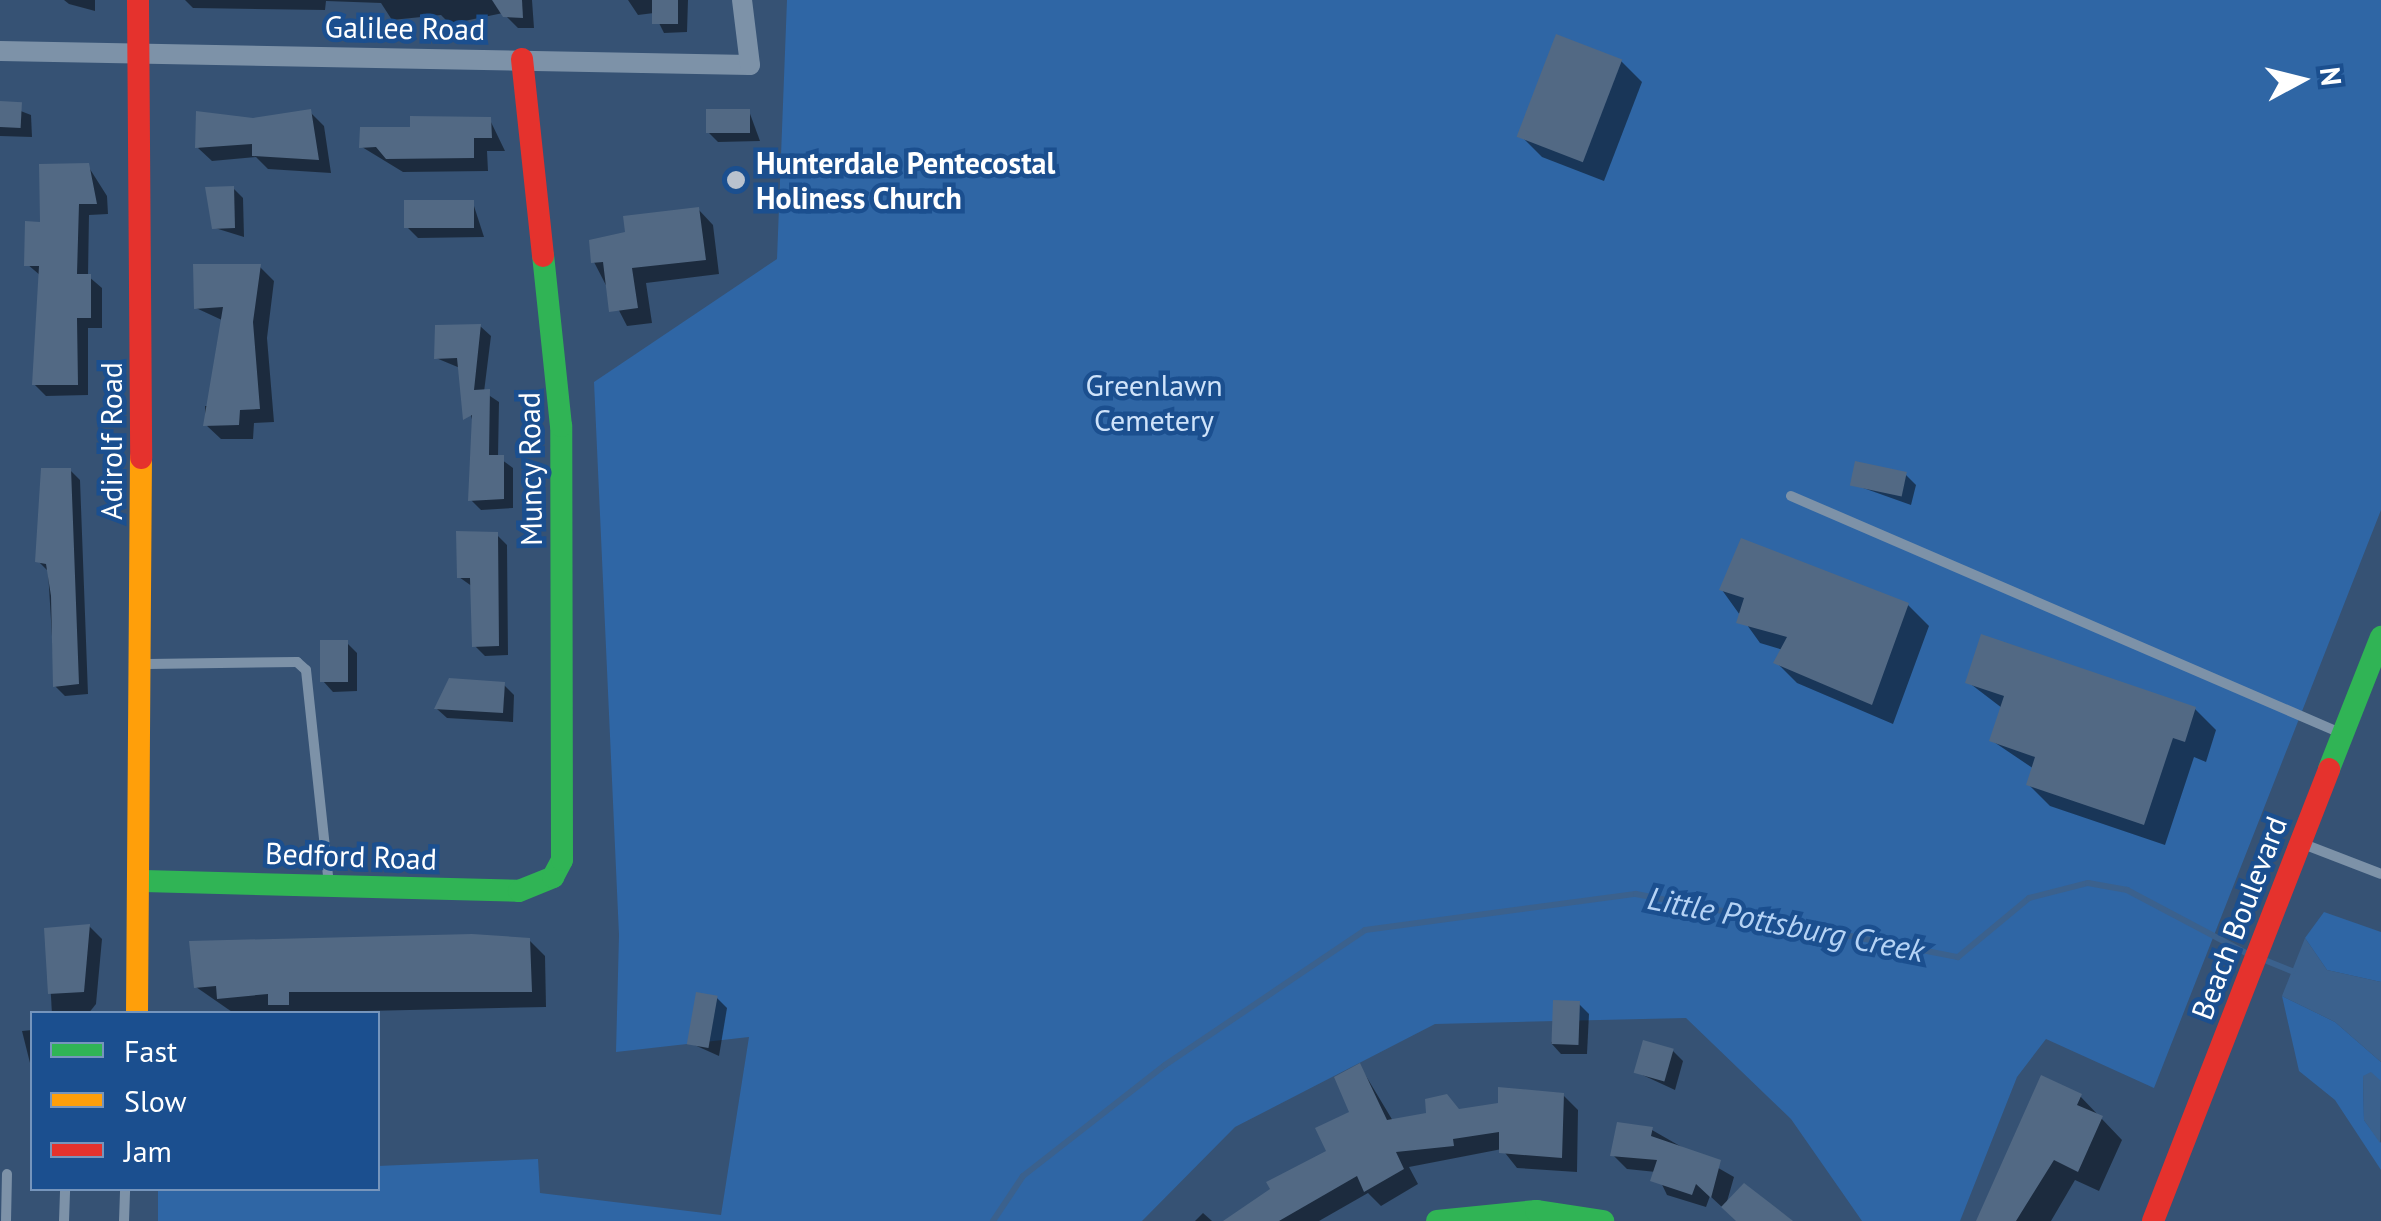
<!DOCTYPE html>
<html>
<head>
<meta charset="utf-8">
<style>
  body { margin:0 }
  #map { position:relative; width:2381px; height:1221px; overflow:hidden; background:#365274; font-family:"PT Sans",sans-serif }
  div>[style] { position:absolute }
  .green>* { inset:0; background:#2f66a5 }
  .water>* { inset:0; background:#3b618d }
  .shadow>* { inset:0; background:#0007 }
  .stream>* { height:6px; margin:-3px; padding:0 3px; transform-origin:3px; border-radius:3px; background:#3b618d }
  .building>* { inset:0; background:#526984; transform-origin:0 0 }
  .lane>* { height:10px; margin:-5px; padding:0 5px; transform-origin:5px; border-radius:5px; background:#7d92a8 }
  .street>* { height:20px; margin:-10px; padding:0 10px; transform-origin:10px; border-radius:10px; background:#7d92a8 }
  .fast>* { height:22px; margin:-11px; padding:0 11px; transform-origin:11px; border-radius:11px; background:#30b455 }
  .slow>* { height:22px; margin:-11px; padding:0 11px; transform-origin:11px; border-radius:11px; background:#ff9f0a }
  .jam>* { height:22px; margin:-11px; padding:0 11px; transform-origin:11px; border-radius:11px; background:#e5322d }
  .dots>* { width:28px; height:28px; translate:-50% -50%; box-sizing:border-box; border:5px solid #1b4f8f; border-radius:50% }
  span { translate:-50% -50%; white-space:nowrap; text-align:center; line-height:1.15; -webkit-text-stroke:9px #1b4f8f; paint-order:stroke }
  .street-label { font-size:30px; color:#fff }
  .poi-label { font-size:30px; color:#fff; font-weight:700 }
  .left { translate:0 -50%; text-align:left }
  .park-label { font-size:30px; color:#cfe3fa }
  .water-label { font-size:32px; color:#b5d3f5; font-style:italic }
  .legend { position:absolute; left:30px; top:1011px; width:350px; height:180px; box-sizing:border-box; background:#1b4f8f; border:2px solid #7695bc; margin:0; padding:12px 18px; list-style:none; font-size:30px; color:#fff }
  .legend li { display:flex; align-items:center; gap:20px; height:50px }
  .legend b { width:50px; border:2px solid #7695bc }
  .north { position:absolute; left:2251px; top:30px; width:100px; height:100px; -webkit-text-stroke:8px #1b4f8f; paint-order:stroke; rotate:83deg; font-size:28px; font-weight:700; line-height:40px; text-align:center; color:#fff }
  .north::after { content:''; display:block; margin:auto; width:35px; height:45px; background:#fff; clip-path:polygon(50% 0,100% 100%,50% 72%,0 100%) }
</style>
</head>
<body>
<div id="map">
  <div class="green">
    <div style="clip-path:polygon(787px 0,2381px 0,2381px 510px,2154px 1088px,2046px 1039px,2017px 1077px,1960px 1221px,1862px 1221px,1791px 1119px,1686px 1018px,1435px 1024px,1235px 1127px,1142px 1221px,158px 1221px,158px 1189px,378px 1188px,378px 1166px,538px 1159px,540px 1193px,721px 1215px,749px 1037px,616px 1052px,619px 935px,594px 382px,777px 259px)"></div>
    <div style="clip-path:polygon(2324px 912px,2381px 932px,2381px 982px,2327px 970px,2305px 938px)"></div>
    <div style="clip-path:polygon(2282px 996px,2335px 1022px,2381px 1062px,2381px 1081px,2363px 1077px,2364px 1120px,2381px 1143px,2381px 1170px,2335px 1100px,2299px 1071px)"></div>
  </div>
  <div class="water">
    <div style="clip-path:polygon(2305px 938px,2327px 970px,2381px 982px,2381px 1062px,2335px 1022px,2282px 996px)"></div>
    <div style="clip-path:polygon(2371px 1072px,2381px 1081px,2380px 1143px,2364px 1120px,2363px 1076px)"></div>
  </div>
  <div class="shadow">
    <div style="clip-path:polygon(64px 0,95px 0,95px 11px,69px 4px)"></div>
    <div style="clip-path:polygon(185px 0,532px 0,534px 28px,518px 28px,503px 13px,450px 24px,441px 15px,392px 20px,381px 3px,326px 1px,325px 10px,193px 8px)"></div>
    <div style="clip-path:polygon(628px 0,688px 0,687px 32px,664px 33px,654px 13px,638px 15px)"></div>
    <div style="clip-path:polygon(1621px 61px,1642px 82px,1604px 181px,1542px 157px,1521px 136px)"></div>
    <div style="clip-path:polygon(0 103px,31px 115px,32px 137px,0 136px)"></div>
    <div style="clip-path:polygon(749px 111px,760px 141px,718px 142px,708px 132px)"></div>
    <div style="clip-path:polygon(310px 112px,324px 126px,331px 173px,268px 169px,256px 157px,212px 161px,198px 148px,253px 121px)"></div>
    <div style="clip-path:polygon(490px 120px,505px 151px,487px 151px,488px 171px,403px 172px,362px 147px)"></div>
    <div style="clip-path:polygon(88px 166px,107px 196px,108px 214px,89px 215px,88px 276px,102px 288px,102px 328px,88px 328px,88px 395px,46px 396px,34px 384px,41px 276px,27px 264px,43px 224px)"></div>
    <div style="clip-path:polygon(233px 188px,243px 198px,244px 237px,215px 228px)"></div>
    <div style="clip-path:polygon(473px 203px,484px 237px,418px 238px,408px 228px)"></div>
    <div style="clip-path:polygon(698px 209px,713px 225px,719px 274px,646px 283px,652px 323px,627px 326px,594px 262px)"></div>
    <div style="clip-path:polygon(260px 267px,274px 281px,267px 338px,274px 422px,254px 423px,253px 439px,221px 439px,206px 425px,205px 406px,214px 406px,224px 321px,196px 308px)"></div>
    <div style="clip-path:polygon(480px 326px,491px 336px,484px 392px,499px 402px,498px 457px,513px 468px,513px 508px,481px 510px,471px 500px,474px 428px,460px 368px,436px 358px)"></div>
    <div style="clip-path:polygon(70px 470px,80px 480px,88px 694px,65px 696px,55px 686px,48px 571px,38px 561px)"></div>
    <div style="clip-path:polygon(1906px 475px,1916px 485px,1911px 505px,1852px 484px)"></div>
    <div style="clip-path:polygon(497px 535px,507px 545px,508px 655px,485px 656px,475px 646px,473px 587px,459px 577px)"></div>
    <div style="clip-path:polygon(1722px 590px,1908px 605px,1929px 626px,1893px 724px,1797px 683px,1776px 662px,1783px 650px,1760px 643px)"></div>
    <div style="clip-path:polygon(347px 643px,357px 653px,357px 691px,333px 692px,323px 681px)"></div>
    <div style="clip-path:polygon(1968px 682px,2195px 709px,2216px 730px,2206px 762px,2194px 757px,2165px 845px,2050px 806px,2028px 784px,2034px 769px,1991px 740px,2002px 708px)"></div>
    <div style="clip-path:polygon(504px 685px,514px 695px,513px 722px,447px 718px,437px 709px)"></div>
    <div style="clip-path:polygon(89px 926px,102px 939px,96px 1004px,88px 1014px,52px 1014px,47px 930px)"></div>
    <div style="clip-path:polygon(529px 940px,545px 956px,546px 1007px,235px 1014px,196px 987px)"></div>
    <div style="clip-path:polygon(717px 998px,727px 1008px,719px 1056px,690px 1043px)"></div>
    <div style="clip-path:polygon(1579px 1004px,1589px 1014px,1587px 1054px,1561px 1054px,1551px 1043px)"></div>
    <div style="clip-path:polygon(32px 1030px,32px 1071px,22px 1031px)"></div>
    <div style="clip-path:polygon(1673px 1051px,1683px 1061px,1675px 1090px,1636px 1072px)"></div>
    <div style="clip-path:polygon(1360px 1066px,1393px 1121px,1563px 1095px,1578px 1110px,1577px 1172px,1517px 1168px,1502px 1149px,1409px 1167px,1418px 1184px,1381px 1206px,1368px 1193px,1319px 1221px,1228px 1221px,1330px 1152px,1352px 1113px)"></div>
    <div style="clip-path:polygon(2080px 1096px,2122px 1140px,2099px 1191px,2075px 1180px,2051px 1221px,1985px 1221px)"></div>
    <div style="clip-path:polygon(1652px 1130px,1734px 1177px,1726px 1205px,1792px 1221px,1737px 1221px,1710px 1196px,1706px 1207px,1667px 1195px,1656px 1172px,1627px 1169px,1613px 1155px)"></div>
    <div style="clip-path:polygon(1203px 1213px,1212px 1221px,1195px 1221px)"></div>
  </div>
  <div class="stream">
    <div style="left:2267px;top:961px;width:27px;rotate:22deg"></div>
    <div style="left:993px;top:1221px;width:54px;rotate:-56.3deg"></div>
    <div style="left:1023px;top:1176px;width:180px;rotate:-38deg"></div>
    <div style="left:1165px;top:1065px;width:241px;rotate:-34deg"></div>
    <div style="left:1365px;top:930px;width:273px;rotate:-7.6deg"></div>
    <div style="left:1636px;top:894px;width:328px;rotate:11.1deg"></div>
    <div style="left:1958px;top:957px;width:92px;rotate:-39.7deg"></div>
    <div style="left:2029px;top:898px;width:61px;rotate:-14.3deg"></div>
    <div style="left:2088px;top:883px;width:40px;rotate:10deg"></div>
    <div style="left:2127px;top:890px;width:135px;rotate:27.9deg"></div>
  </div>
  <div class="building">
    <div style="clip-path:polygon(492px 0,522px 0,523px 18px,503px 17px)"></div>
    <div style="left:652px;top:0;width:26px;height:24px"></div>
    <div style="left:1556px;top:34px;width:71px;height:110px;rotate:21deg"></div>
    <div style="left:0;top:101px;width:22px;height:26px;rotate:3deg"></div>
    <div style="clip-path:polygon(311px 109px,319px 160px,252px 156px,252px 144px,195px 148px,196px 111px,253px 118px)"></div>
    <div style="left:706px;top:109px;width:44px;height:24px"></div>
    <div style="clip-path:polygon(410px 116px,491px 117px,492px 138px,474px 138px,474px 158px,386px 159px,376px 147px,359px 148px,360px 127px,410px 127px)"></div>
    <div style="clip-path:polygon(89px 163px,97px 204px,79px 204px,77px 274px,91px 274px,91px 318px,77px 318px,78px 385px,32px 385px,39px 266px,24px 266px,25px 221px,40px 222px,39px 164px)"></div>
    <div style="clip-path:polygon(234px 186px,235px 228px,212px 229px,205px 187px)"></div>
    <div style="left:474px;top:200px;width:28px;height:70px;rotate:90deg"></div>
    <div style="clip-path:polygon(699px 207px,706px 260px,632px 268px,638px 308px,609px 312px,603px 262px,591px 263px,589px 240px,625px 232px,623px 216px)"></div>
    <div style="clip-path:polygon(193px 264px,261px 264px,253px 322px,260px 409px,240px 410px,239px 425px,203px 426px,223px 307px,194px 309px)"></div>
    <div style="clip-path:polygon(481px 324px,474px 390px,490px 389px,489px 455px,504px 455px,504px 499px,468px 501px,472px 415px,463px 420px,457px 358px,434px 359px,435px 325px)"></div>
    <div style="left:1855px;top:461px;width:53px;height:25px;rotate:12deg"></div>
    <div style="clip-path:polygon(41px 468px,71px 468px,79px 684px,53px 687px,51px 596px,46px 564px,35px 562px)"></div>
    <div style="clip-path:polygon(456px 531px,498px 532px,499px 646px,472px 647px,470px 578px,457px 578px)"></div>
    <div style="clip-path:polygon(1741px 538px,1909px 603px,1872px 705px,1773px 663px,1787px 637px,1736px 623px,1744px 598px,1719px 590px)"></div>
    <div style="clip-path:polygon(1981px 634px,2196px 707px,2185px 742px,2173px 738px,2144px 825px,2026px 785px,2035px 757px,1989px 741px,2004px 696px,1965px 683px)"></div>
    <div style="left:320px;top:640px;width:28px;height:42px"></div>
    <div style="clip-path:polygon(449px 678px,505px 682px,503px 713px,434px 709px)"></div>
    <div style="clip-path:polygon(90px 924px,84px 992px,48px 994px,44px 928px)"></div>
    <div style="clip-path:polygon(472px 934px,530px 938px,532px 992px,289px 992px,289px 1005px,268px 1005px,268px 994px,217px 999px,216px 986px,194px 988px,189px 941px)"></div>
    <div style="left:696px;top:992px;width:22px;height:53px;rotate:10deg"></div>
    <div style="left:1553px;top:1000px;width:27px;height:44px;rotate:2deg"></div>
    <div style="left:1643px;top:1040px;width:32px;height:34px;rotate:16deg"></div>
    <div style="clip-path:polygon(1360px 1063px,1387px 1120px,1426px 1113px,1425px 1099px,1447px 1094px,1459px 1109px,1498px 1103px,1498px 1087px,1564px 1093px,1562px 1158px,1499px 1153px,1499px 1132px,1453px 1139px,1454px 1146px,1396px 1152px,1404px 1169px,1364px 1192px,1357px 1176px,1279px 1221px,1223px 1221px,1270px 1189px,1266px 1182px,1326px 1151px,1315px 1128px,1349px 1112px,1334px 1077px)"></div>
    <div style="clip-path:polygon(2041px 1075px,2082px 1094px,2077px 1105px,2103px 1116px,2078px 1172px,2054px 1160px,2016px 1221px,1976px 1221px)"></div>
    <div style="clip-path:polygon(1617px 1122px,1653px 1127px,1651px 1136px,1721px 1160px,1711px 1198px,1696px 1184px,1692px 1195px,1650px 1181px,1657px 1160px,1610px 1156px)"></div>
    <div style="clip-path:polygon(1744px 1183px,1770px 1203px,1793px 1221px,1736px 1221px,1721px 1207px)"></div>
  </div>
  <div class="lane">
    <div style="left:1791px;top:496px;width:594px;rotate:23.33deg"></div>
    <div style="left:148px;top:664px;width:149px;rotate:-0.8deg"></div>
    <div style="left:297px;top:662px;width:12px;rotate:42deg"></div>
    <div style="left:306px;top:670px;width:216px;rotate:83.9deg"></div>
    <div style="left:2306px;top:845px;width:80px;rotate:21.1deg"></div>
    <div style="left:6px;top:1221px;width:47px;rotate:-88.8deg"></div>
    <div style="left:64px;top:1221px;width:33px;rotate:-88deg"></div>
    <div style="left:124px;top:1221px;width:33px;rotate:-88deg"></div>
  </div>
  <div class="street">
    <div style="left:0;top:51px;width:750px;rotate:1.07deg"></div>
    <div style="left:750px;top:65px;width:65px;rotate:-97deg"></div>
  </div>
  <div class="fast">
    <div style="left:2329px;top:769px;width:142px;rotate:-68.5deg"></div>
    <div style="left:144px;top:881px;width:375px;rotate:1.5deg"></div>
    <div style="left:519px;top:891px;width:37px;rotate:-22deg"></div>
    <div style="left:553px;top:877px;width:19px;rotate:-62deg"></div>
    <div style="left:562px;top:860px;width:434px;rotate:-90.1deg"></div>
    <div style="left:561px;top:426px;width:171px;rotate:-96deg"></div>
    <div style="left:1437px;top:1221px;width:100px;rotate:-5.8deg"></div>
    <div style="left:1536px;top:1211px;width:68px;rotate:8.5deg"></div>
  </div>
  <div class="slow">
    <div style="left:137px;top:1014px;width:556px;rotate:-89.59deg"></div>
  </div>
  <div class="jam">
    <div style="left:138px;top:0;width:458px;rotate:89.6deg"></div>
    <div style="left:522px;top:59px;width:198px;rotate:83.9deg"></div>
    <div style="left:2153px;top:1221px;width:485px;rotate:-68.7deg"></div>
  </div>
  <div class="dots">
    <div style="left:736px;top:180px;background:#b9c2ce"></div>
  </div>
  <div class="street-label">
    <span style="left:405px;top:28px;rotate:1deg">Galilee Road</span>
    <span style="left:111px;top:441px;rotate:-90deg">Adirolf Road</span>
    <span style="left:530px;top:469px;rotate:-91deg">Muncy Road</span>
    <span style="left:351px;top:856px;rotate:2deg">Bedford Road</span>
    <span style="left:2239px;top:918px;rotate:-69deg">Beach Boulevard</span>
  </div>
  <div class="poi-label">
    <span class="left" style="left:756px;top:180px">Hunterdale Pentecostal<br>Holiness Church</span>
  </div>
  <div class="park-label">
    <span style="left:1154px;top:402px">Greenlawn<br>Cemetery</span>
  </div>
  <div class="water-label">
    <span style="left:1786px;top:924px;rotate:11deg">Little Pottsburg Creek</span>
  </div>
  <ul class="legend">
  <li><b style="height:12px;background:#30b455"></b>Fast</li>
  <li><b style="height:12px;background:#ff9f0a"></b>Slow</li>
  <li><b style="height:12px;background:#e5322d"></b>Jam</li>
  </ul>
  <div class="north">N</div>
</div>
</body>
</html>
